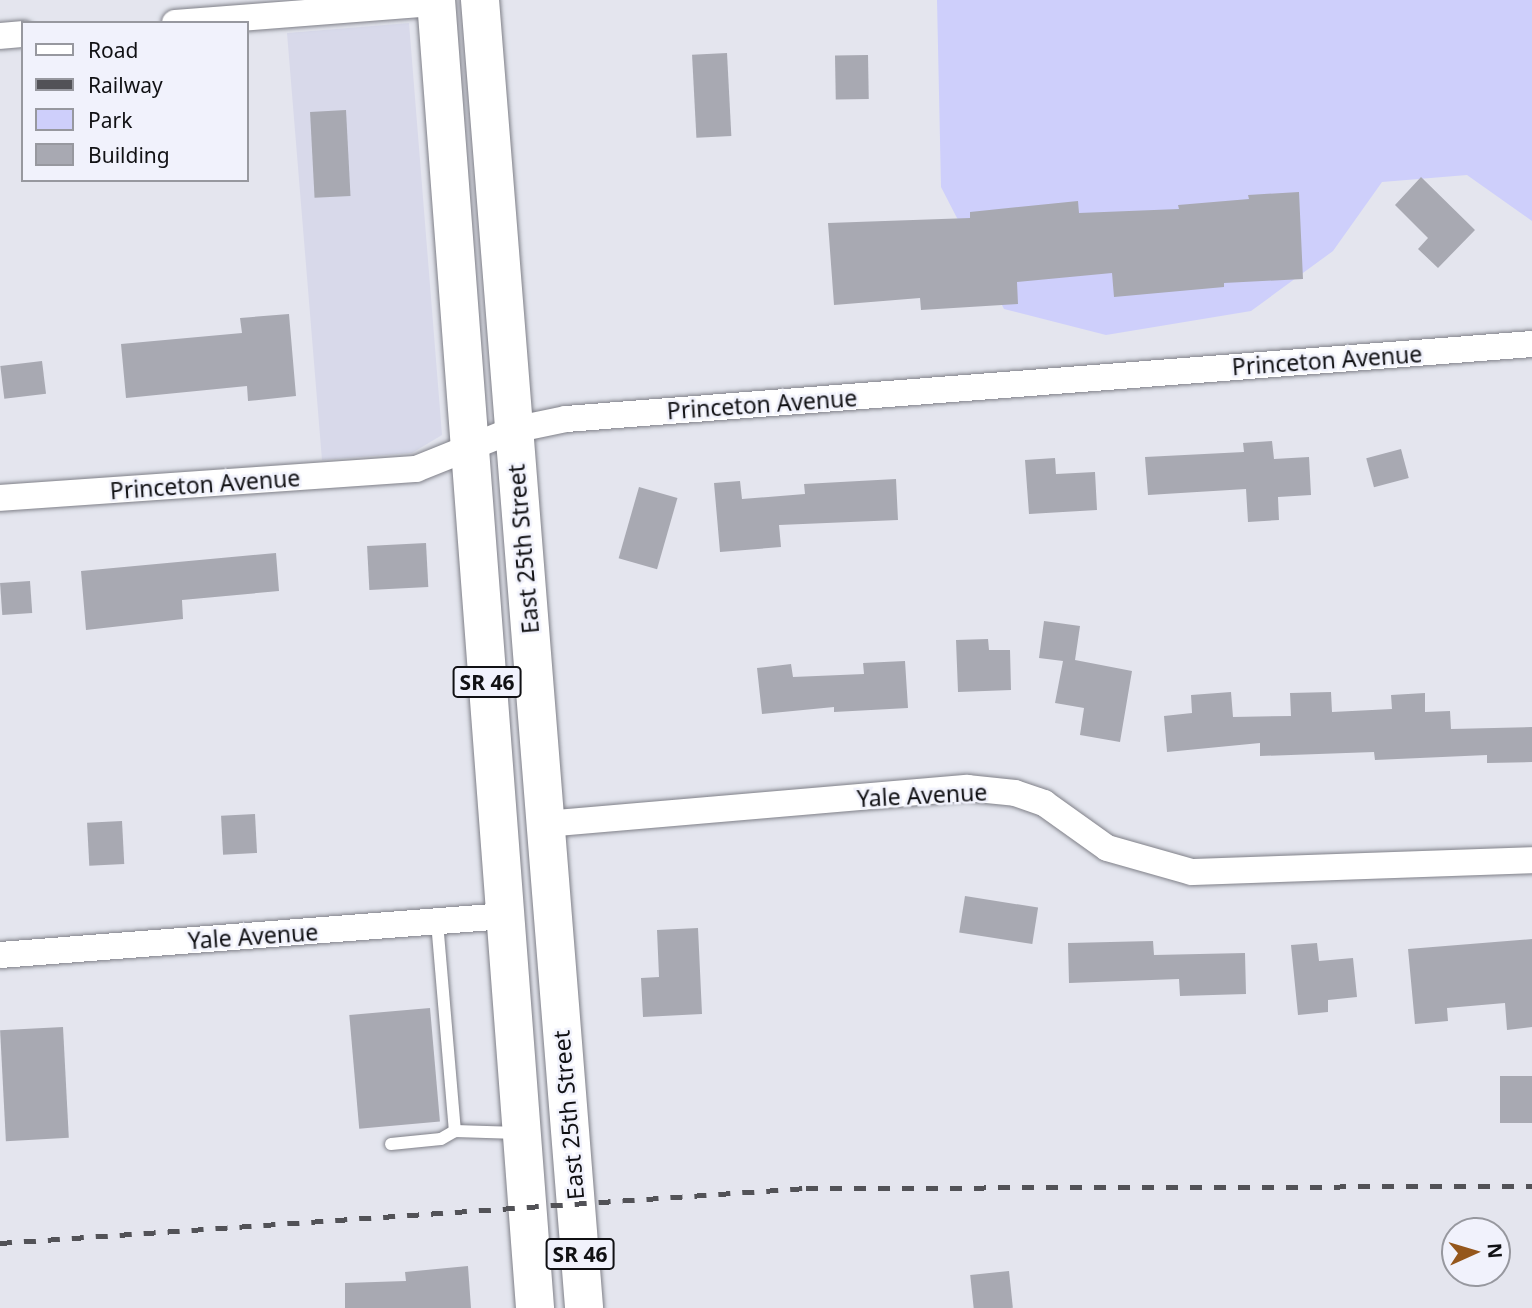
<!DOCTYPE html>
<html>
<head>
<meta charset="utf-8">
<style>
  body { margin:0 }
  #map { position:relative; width:1532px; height:1308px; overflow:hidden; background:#e4e5ee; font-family:"Noto Sans",sans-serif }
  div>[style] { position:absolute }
  .built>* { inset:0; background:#d8d9ea }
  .green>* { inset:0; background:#cecffb }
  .building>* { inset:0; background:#a8a9b2; transform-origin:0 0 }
  .roads { filter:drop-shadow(0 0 2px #7f8088) drop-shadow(0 0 2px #7f8088) }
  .service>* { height:12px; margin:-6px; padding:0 6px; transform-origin:6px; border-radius:6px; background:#fff }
  .minor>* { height:26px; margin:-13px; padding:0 13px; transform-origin:13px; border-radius:13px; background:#fff }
  .primary>* { height:38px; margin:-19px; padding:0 19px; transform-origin:19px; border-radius:19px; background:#fff }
  .rail>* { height:5px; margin-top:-2.5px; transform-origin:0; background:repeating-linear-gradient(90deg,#525257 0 12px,transparent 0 24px) }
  span { translate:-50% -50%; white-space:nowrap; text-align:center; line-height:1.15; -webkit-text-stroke:5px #f1f2fc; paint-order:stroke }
  .shield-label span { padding:2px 5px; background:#f1f2fc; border:2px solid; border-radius:5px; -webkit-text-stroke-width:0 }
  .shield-label { font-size:21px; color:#111114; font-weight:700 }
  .street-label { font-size:23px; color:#111114 }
  .legend { position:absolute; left:21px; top:21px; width:228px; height:161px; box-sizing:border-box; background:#f1f2fc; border:2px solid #97989f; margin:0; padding:9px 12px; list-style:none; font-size:21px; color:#111114 }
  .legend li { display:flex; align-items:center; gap:14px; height:35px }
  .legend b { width:35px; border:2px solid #97989f }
  .north { position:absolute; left:1441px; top:1217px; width:70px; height:70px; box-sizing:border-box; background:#f1f2fc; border:2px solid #97989f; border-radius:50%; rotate:86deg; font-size:19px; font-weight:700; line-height:28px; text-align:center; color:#111114 }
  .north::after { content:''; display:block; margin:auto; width:24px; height:32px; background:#95571c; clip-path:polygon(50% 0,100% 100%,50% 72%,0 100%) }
</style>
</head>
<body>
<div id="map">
  <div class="built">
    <div style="clip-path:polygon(409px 23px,442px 435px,412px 453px,322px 460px,287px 33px)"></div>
  </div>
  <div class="green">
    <div style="clip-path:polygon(937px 0,1532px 0,1532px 221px,1467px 175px,1382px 182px,1333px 251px,1251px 311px,1106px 335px,1004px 309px,941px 187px)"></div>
  </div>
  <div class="building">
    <div style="left:727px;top:53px;width:83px;height:35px;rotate:87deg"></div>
    <div style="left:868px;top:55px;width:44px;height:33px;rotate:89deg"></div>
    <div style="left:346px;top:110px;width:86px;height:36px;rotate:87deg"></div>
    <div style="clip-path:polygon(1421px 177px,1475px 230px,1438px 268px,1418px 249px,1428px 238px,1395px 205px)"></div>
    <div style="clip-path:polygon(1299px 192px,1303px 279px,1224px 283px,1224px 287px,1114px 297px,1112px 273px,1017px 282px,1018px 304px,921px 310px,920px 298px,834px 305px,828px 223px,970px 218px,970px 212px,1078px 201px,1079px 213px,1179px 209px,1178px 205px,1249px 199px,1248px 195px)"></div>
    <div style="clip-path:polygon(289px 314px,296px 396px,248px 401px,247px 386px,126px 398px,121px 344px,242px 333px,240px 318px)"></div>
    <div style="left:42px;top:361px;width:33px;height:42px;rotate:83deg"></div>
    <div style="clip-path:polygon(1272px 441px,1274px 459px,1309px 457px,1311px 495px,1278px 497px,1279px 520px,1248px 522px,1246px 489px,1148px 495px,1145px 457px,1244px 452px,1243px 443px)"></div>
    <div style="left:1401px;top:449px;width:30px;height:36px;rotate:75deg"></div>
    <div style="clip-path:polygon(1055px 458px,1056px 474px,1095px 472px,1097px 510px,1029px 514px,1025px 460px)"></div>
    <div style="clip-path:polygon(896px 479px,898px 520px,779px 525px,781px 547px,720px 552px,714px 483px,740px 481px,742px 499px,805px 494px,804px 484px)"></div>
    <div style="left:639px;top:487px;width:40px;height:74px;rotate:16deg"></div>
    <div style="left:426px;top:543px;width:44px;height:59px;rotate:87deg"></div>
    <div style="clip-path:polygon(276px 553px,279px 591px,182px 600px,183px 619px,86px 630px,81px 571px)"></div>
    <div style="left:30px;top:581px;width:32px;height:30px;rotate:86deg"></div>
    <div style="clip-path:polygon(1044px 621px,1080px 626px,1075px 660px,1132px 671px,1120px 742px,1080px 735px,1084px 708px,1055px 703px,1063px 661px,1039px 658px)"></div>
    <div style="clip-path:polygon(988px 639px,989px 650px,1010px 650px,1011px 690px,958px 692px,956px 640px)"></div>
    <div style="clip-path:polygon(905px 661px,908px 708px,834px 712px,834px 707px,762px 714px,757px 668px,791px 664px,793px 677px,864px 674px,863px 663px)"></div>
    <div style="clip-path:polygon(1231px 692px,1233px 717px,1291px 716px,1290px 693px,1331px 692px,1332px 712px,1392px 709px,1391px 695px,1425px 693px,1425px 712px,1450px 711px,1451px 729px,1532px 727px,1532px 762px,1487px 763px,1487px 755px,1375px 760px,1374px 752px,1260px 756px,1260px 743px,1167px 752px,1164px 716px,1192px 713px,1191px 695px)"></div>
    <div style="left:255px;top:814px;width:39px;height:34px;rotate:87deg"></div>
    <div style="left:122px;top:821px;width:43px;height:35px;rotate:87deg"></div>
    <div style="left:965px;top:896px;width:74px;height:37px;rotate:9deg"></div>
    <div style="clip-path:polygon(698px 928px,702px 1014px,643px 1017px,641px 978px,659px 977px,657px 930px)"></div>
    <div style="clip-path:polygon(1532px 939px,1532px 1027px,1507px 1030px,1505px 1003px,1447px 1008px,1448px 1021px,1415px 1024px,1408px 949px)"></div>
    <div style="clip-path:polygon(1153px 941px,1154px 955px,1245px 953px,1246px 994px,1180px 996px,1179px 979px,1069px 983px,1068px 943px)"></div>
    <div style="clip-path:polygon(1317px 943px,1319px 961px,1353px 958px,1357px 997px,1328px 1000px,1328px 1012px,1298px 1015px,1291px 945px)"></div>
    <div style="left:430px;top:1008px;width:114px;height:81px;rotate:85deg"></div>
    <div style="left:63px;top:1027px;width:111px;height:63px;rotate:87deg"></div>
    <div style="left:1532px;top:1076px;width:47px;height:32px;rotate:90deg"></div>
    <div style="clip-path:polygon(468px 1266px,471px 1308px,345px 1308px,345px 1283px,406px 1281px,405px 1272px)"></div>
    <div style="left:1009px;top:1271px;width:37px;height:39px;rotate:84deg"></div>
  </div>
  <div class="roads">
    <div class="service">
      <div style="left:437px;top:922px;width:210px;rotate:85.1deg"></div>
      <div style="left:455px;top:1131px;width:63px;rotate:1.8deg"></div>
      <div style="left:391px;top:1144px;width:50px;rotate:-5.7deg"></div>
      <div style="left:441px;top:1139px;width:16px;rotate:-30deg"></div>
    </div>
    <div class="minor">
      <div style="left:175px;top:23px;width:262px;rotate:-4.4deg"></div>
      <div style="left:0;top:36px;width:23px;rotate:-5deg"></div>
      <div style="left:0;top:498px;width:417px;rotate:-4deg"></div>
      <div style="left:416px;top:469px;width:105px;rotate:-21.9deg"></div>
      <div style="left:513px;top:430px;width:54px;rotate:-11.7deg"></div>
      <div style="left:566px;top:419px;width:969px;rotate:-4.44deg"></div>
      <div style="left:545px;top:824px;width:424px;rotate:-4.9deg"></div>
      <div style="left:967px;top:788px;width:48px;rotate:5.9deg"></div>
      <div style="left:1015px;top:793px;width:31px;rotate:19deg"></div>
      <div style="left:1044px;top:803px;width:77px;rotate:35.5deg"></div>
      <div style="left:1107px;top:848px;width:88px;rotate:15.8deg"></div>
      <div style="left:1192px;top:872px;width:340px;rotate:-2deg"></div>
      <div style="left:0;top:955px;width:507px;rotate:-4.42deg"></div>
    </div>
    <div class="primary">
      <div style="left:436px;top:0;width:1312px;rotate:85.67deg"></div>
      <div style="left:480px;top:0;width:1312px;rotate:85.45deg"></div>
    </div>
  </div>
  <div class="rail">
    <div style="left:0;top:1243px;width:808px;rotate:-3.9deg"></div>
    <div style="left:806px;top:1188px;width:726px;rotate:-0.16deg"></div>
  </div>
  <div class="shield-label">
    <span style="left:487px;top:682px">SR 46</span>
    <span style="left:580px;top:1254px">SR 46</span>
  </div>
  <div class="street-label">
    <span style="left:1327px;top:360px;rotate:-4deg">Princeton Avenue</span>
    <span style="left:762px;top:404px;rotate:-4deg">Princeton Avenue</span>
    <span style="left:205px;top:484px;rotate:-4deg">Princeton Avenue</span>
    <span style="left:523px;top:549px;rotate:-95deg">East 25th Street</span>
    <span style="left:922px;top:795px;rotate:-3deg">Yale Avenue</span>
    <span style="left:253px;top:936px;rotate:-4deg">Yale Avenue</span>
    <span style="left:568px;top:1115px;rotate:-95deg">East 25th Street</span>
  </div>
  <ul class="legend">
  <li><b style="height:9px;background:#fff"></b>Road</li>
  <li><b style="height:9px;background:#525257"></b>Railway</li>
  <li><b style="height:19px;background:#cecffb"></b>Park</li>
  <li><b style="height:19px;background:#a8a9b2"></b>Building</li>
  </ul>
  <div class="north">N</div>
</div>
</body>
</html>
